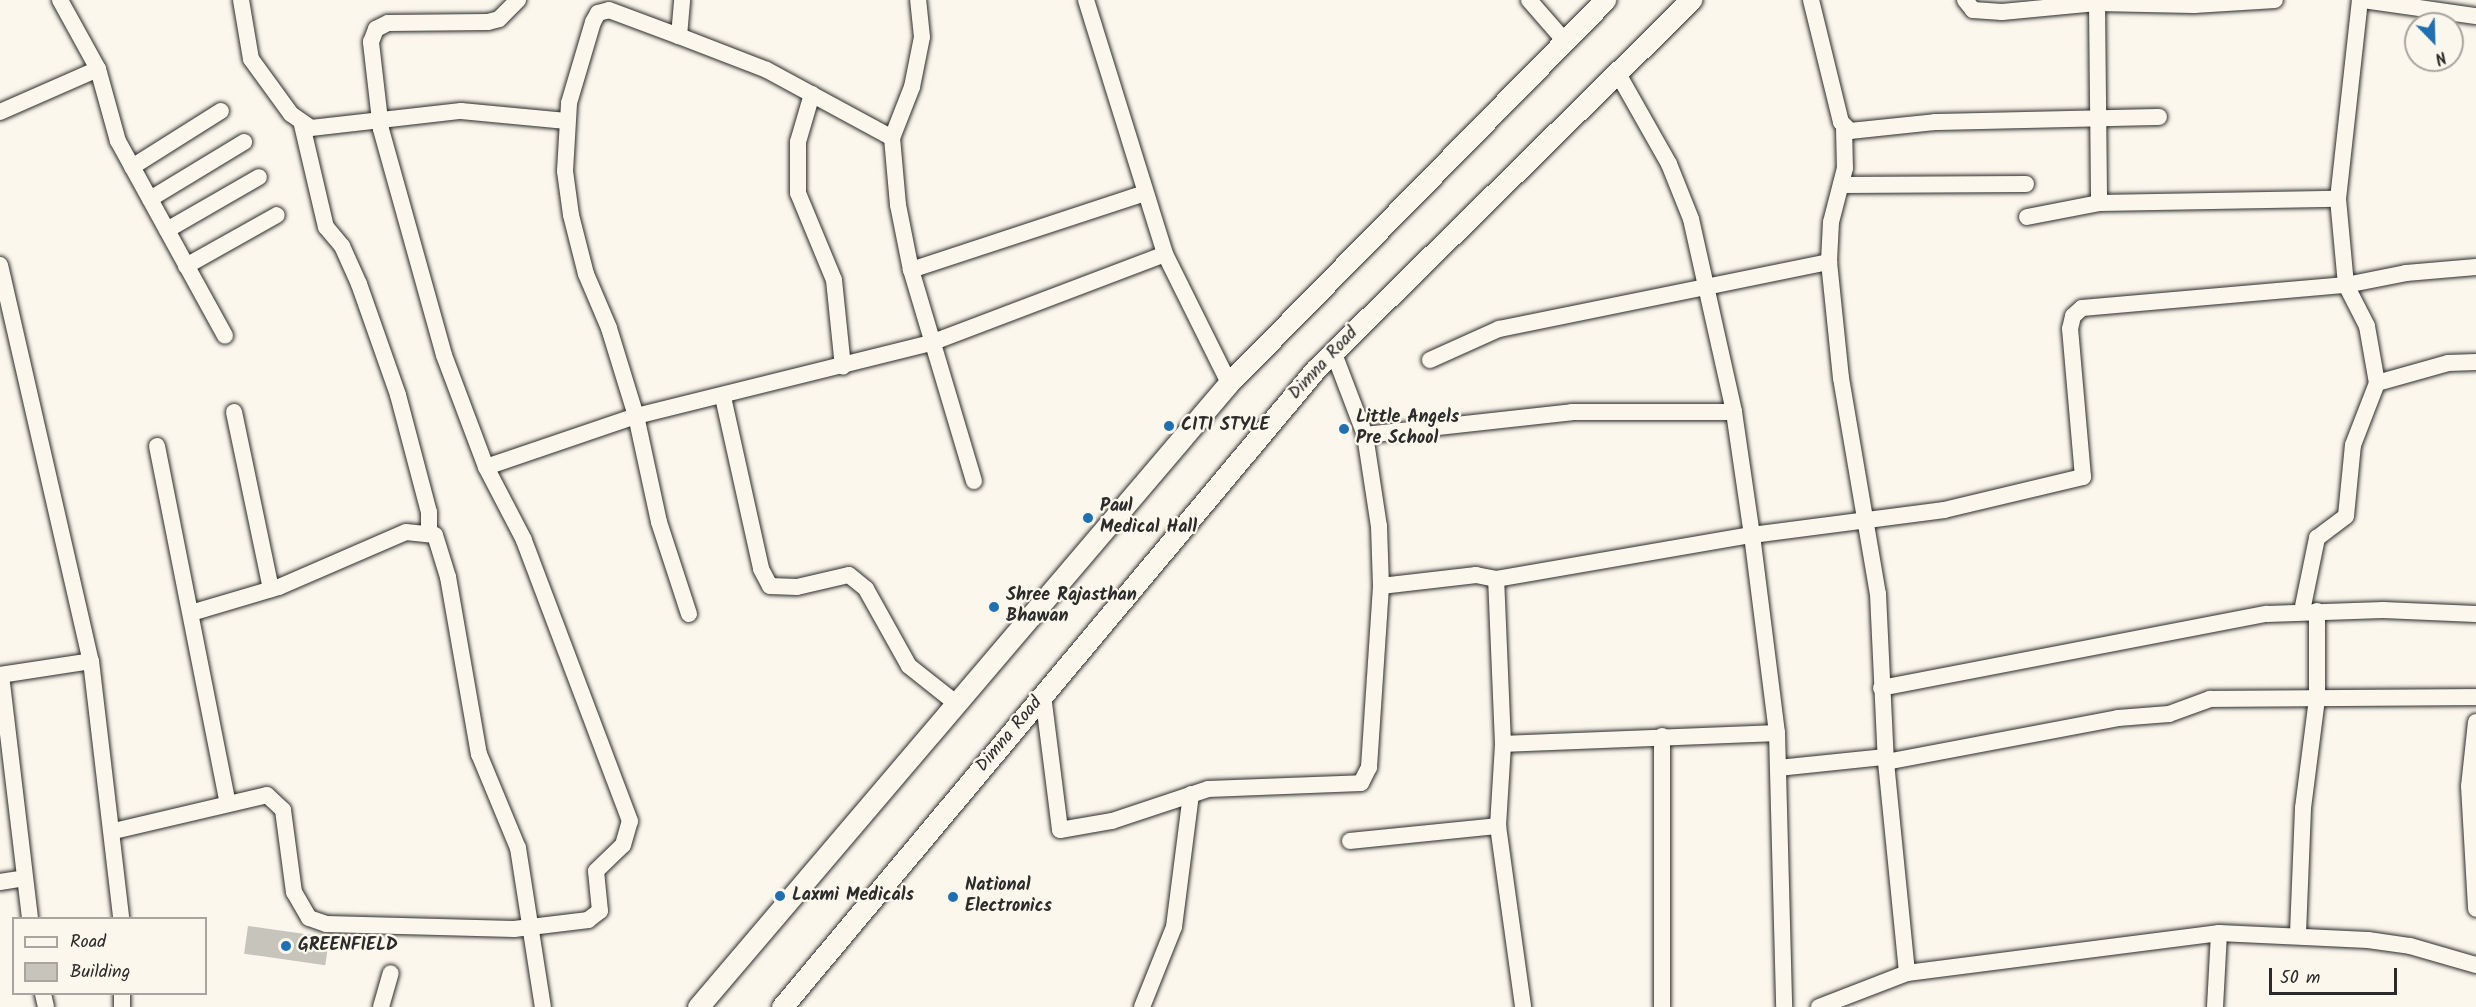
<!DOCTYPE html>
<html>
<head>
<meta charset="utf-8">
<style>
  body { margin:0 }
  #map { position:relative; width:2476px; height:1007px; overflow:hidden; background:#fbf7ec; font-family:Kalam,sans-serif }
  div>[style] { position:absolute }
  .building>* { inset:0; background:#c7c4bc; transform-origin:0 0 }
  .roads { filter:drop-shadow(0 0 2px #2b2b2b) drop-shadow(0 0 2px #2b2b2b) }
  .minor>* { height:16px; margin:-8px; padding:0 8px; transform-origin:8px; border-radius:8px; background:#fbf7ec }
  .tertiary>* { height:21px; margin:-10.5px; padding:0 10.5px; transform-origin:10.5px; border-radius:10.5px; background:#fbf7ec }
  .dots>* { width:16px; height:16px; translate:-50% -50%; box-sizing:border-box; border:3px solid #fbf7ec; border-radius:50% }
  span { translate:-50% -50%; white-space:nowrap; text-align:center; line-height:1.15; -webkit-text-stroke:4.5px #fbf7ec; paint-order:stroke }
  .street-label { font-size:18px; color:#2b2b2b }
  .poi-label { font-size:18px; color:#2b2b2b; font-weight:700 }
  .left { translate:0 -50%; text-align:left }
  .legend { position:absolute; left:12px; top:917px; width:195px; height:78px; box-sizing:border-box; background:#fbf7ec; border:2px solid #a8a59f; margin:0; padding:8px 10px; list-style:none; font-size:18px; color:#2b2b2b }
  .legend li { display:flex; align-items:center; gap:12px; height:30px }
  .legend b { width:30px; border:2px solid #a8a59f }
  .north { position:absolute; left:2404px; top:12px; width:60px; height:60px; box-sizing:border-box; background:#fbf7ec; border:2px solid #a8a59f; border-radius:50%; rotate:157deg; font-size:16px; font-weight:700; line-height:24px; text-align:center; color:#2b2b2b }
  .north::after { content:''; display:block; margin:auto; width:21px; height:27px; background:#1f6fb2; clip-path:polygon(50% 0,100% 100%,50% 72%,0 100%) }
  .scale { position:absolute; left:2269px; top:968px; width:128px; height:27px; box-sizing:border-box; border:3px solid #2b2b2b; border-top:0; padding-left:8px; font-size:18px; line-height:21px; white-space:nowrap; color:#2b2b2b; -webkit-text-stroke:4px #fbf7ec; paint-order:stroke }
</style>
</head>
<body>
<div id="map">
  <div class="building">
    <div style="left:248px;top:926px;width:82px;height:28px;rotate:8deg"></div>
  </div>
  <div class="roads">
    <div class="minor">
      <div style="left:60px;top:0;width:79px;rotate:61.2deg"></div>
      <div style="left:98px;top:69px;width:75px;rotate:74.5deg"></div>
      <div style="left:118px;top:141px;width:222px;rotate:61.2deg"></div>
      <div style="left:241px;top:0;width:60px;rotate:80.4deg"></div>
      <div style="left:251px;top:59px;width:68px;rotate:54deg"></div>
      <div style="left:291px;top:114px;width:24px;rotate:35deg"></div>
      <div style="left:311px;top:128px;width:151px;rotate:-6.5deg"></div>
      <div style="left:461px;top:111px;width:106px;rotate:5.4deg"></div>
      <div style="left:1086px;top:0;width:266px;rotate:72.7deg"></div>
      <div style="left:1165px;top:254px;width:144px;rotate:63.6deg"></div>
      <div style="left:1529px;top:0;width:53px;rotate:48.8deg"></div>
      <div style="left:1811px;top:0;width:126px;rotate:76.2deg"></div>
      <div style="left:1841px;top:122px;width:13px;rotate:45deg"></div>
      <div style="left:1850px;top:131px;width:85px;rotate:-6deg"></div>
      <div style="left:1935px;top:122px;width:224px;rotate:-1.3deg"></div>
      <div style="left:1965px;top:0;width:13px;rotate:51deg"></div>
      <div style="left:1973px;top:10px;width:29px;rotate:4deg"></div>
      <div style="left:2002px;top:12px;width:95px;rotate:-5.4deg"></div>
      <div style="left:2097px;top:3px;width:97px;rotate:1.2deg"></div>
      <div style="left:2194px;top:5px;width:81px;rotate:-3.5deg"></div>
      <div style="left:2363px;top:0;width:114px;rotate:8.1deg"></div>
      <div style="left:2097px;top:3px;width:200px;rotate:89.4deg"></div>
      <div style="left:679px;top:36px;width:36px;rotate:-85deg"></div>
      <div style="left:1617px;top:72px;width:106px;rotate:60.5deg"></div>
      <div style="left:1669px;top:164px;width:59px;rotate:68.2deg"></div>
      <div style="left:1691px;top:219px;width:198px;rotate:77.4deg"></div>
      <div style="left:1734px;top:412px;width:124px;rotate:81.7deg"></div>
      <div style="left:1752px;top:535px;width:194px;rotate:-7.4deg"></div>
      <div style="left:1944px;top:510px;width:143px;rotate:-13.4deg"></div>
      <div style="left:2083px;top:477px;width:149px;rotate:-95deg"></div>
      <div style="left:2070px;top:329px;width:13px;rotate:-77deg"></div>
      <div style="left:2073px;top:316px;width:12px;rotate:-42deg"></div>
      <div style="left:2082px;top:308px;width:265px;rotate:-5deg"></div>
      <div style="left:2346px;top:285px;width:61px;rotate:-11.3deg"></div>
      <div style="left:2406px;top:273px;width:70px;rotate:-4.9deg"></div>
      <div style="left:812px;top:94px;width:50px;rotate:106.3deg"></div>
      <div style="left:798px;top:142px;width:51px;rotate:90deg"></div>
      <div style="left:798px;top:193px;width:94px;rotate:67.5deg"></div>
      <div style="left:834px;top:280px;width:87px;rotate:84.1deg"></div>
      <div style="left:0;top:112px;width:107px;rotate:-23.7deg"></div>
      <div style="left:302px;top:125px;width:105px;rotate:76.8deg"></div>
      <div style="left:326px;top:227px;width:25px;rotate:50deg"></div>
      <div style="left:342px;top:246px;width:42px;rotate:65.9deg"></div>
      <div style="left:359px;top:284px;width:118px;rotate:70.6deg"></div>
      <div style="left:398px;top:395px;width:121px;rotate:75.2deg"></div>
      <div style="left:429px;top:512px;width:20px;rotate:90deg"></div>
      <div style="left:1844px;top:128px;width:40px;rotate:88.6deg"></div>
      <div style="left:1845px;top:168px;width:56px;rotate:104.5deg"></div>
      <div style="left:1831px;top:222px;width:40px;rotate:92.9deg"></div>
      <div style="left:1829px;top:262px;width:117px;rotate:84.1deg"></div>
      <div style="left:1841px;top:378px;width:219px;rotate:80.3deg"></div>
      <div style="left:1878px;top:594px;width:168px;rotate:87.3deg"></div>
      <div style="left:1886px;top:762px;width:212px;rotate:84.3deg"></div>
      <div style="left:1907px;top:973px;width:315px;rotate:-7.3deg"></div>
      <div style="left:2219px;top:933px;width:149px;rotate:2.7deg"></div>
      <div style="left:2368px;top:940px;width:42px;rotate:8.1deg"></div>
      <div style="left:2410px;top:946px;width:69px;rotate:16.1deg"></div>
      <div style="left:132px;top:167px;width:105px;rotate:-32.2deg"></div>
      <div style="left:1841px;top:185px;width:185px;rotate:-0.3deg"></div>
      <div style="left:150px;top:199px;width:110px;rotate:-31.2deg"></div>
      <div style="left:2027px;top:217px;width:73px;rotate:-11deg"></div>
      <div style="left:2099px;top:203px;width:239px;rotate:-1deg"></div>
      <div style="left:167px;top:230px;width:106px;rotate:-29.9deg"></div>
      <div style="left:0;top:265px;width:406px;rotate:77.1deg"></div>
      <div style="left:186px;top:266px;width:104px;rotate:-29.3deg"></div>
      <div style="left:911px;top:270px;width:66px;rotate:-101.3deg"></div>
      <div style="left:898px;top:205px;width:67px;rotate:-95.1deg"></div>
      <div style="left:892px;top:138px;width:55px;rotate:-68.6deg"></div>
      <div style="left:912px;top:87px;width:51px;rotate:-78.7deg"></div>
      <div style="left:922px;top:37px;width:37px;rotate:-96deg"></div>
      <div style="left:1333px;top:351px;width:90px;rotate:69.1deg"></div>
      <div style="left:1365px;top:435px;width:92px;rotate:81.3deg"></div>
      <div style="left:1379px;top:526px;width:60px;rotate:88.1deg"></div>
      <div style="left:1381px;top:586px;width:96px;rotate:-6.6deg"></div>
      <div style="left:1476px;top:575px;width:20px;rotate:11deg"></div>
      <div style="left:1430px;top:360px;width:76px;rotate:-24.2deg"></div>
      <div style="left:1499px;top:329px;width:337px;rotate:-11.5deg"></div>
      <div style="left:2377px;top:383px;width:74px;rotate:-15.7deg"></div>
      <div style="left:2448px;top:363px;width:28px;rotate:-2deg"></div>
      <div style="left:723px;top:397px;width:176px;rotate:77.5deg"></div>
      <div style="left:761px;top:569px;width:19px;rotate:62deg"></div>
      <div style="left:770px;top:586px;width:27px;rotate:2deg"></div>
      <div style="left:797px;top:587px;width:53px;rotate:-13deg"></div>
      <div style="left:849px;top:575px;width:22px;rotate:39deg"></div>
      <div style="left:866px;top:589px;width:88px;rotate:60.8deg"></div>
      <div style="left:909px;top:666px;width:61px;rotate:38.4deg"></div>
      <div style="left:234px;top:412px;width:181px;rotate:78.2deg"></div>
      <div style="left:1365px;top:435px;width:208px;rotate:-6.3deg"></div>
      <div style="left:1572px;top:412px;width:162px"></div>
      <div style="left:157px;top:446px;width:364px;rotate:78.8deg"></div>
      <div style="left:486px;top:467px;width:158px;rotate:-18.8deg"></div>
      <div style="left:636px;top:416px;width:304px;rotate:-13.9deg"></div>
      <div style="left:931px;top:343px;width:250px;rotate:-20.8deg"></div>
      <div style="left:974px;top:481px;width:220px;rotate:-106.6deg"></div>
      <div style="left:911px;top:270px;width:246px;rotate:-18.2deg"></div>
      <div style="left:2302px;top:611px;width:75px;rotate:-78.4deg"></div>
      <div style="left:2317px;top:538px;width:36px;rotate:-37deg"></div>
      <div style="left:2346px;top:516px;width:71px;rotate:-84.4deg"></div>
      <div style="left:2353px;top:445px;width:66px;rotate:-68.8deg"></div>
      <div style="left:2377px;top:383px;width:58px;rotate:-100deg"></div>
      <div style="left:2367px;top:326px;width:46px;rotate:-117.1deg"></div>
      <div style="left:2346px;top:285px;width:86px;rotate:-95.3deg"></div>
      <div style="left:2338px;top:199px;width:200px;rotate:-83.7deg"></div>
      <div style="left:191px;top:613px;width:92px;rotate:-16.5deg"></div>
      <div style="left:279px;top:587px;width:138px;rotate:-23.4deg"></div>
      <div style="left:406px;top:532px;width:29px;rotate:6deg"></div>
      <div style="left:435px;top:535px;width:44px;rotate:72.8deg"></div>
      <div style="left:448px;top:577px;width:180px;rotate:80.1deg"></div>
      <div style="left:479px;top:754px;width:102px;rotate:67.5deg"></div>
      <div style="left:518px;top:848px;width:161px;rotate:81.1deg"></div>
      <div style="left:689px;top:614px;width:97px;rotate:-108.1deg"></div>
      <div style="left:659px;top:522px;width:108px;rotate:-102.2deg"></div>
      <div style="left:636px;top:416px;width:92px;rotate:-107.1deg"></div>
      <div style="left:609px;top:328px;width:59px;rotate:-113.1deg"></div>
      <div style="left:586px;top:274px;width:61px;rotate:-104.3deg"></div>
      <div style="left:571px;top:215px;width:44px;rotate:-97.8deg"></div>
      <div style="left:565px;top:171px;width:68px;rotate:-86.6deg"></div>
      <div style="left:569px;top:103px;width:84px;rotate:-73.5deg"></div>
      <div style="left:593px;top:22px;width:10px;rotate:-61deg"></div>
      <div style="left:598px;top:13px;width:11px;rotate:-15deg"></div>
      <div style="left:609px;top:10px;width:75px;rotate:20.4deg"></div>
      <div style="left:679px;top:36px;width:94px;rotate:21.1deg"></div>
      <div style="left:767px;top:70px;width:142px;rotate:28.5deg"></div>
      <div style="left:0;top:675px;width:92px;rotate:-8.7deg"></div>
      <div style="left:91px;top:661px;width:259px;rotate:83.3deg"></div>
      <div style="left:1px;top:675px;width:245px;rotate:83.2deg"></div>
      <div style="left:1881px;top:688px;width:393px;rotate:-10.9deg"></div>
      <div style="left:2267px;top:614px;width:116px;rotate:-2deg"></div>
      <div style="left:2383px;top:610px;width:93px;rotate:2.5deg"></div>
      <div style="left:1043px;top:695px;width:136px;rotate:82.8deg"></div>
      <div style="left:1060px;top:830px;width:53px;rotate:-9.8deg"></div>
      <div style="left:1112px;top:821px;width:101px;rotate:-18.4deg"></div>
      <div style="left:1208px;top:789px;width:153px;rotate:-2.2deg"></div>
      <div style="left:1361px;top:783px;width:18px;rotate:-63deg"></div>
      <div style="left:1369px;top:767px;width:181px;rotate:-86.2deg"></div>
      <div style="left:2476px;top:722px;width:64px;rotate:96.2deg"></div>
      <div style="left:2469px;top:786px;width:123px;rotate:86.7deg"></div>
      <div style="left:1662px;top:736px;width:271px;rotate:90deg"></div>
      <div style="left:1503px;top:744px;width:274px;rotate:-2.3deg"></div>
      <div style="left:1886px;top:762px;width:236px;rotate:-10.7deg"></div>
      <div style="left:2118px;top:718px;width:51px;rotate:-4.5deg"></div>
      <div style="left:2169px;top:714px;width:44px;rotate:-20.1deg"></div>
      <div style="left:2210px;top:699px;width:266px;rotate:-0.4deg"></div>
      <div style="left:1778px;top:768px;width:108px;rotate:-5.9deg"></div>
      <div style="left:1498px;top:826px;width:183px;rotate:82.1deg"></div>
      <div style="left:114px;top:831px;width:157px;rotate:-13.2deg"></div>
      <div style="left:267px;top:795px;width:22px;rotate:43deg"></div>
      <div style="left:283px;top:810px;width:83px;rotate:82.4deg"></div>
      <div style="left:294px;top:892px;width:30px;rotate:60deg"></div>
      <div style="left:309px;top:918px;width:18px;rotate:19deg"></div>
      <div style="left:326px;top:924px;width:188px;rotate:1.5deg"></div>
      <div style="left:514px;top:929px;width:75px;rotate:-6.9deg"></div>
      <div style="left:588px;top:920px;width:15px;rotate:-37deg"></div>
      <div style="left:600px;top:911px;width:40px;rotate:-95.7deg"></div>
      <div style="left:596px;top:871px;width:37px;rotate:-44deg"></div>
      <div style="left:623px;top:845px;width:25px;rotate:-74deg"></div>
      <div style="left:630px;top:821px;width:300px;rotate:-110.7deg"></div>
      <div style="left:524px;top:540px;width:82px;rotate:-117.5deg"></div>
      <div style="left:486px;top:467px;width:120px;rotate:-110.6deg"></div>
      <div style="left:444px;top:355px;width:235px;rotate:-105.6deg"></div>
      <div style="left:381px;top:129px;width:88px;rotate:-96.6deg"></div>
      <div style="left:371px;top:42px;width:14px;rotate:-69deg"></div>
      <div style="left:376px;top:29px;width:13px;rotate:-27deg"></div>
      <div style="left:388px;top:23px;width:100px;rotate:-0.6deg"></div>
      <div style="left:488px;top:22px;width:11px;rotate:-15deg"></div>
      <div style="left:499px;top:19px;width:27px;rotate:-45deg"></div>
      <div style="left:1350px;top:841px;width:149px;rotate:-5.8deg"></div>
      <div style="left:1498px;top:826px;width:82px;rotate:-86.5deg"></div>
      <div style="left:1503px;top:744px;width:165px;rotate:-92.4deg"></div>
      <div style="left:1496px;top:579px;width:260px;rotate:-9.8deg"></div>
      <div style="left:1752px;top:535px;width:200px;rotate:82.8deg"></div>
      <div style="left:1777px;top:733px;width:274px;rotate:88.5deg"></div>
      <div style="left:0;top:882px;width:25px;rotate:-9deg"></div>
      <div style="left:2298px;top:933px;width:125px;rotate:-87.7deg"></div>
      <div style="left:2303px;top:808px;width:111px;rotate:-82.7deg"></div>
      <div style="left:2317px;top:698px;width:87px;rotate:-90deg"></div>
      <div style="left:43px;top:994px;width:13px;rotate:77deg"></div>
      <div style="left:122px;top:1007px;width:13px;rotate:-90deg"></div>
      <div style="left:381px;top:1007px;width:35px;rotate:-74deg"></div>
      <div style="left:1142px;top:1007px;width:86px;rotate:-68.2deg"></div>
      <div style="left:1174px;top:927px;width:134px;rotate:-82.7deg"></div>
      <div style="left:1819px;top:1007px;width:94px;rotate:-21.1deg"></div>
      <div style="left:2215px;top:1007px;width:74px;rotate:-86.9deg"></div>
    </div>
    <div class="tertiary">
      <div style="left:698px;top:1007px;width:819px;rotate:-49.6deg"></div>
      <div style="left:1229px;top:383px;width:537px;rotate:-45.53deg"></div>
      <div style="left:782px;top:1007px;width:831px;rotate:-50.08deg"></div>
      <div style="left:1315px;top:370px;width:528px;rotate:-44.54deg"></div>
    </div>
  </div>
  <div class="dots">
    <div style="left:1169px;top:426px;background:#1f6fb2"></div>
    <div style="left:1344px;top:429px;background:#1f6fb2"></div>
    <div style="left:1088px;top:518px;background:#1f6fb2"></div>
    <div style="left:994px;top:607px;background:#1f6fb2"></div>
    <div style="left:780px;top:896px;background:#1f6fb2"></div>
    <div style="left:953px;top:897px;background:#1f6fb2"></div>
    <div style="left:286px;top:946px;background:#1f6fb2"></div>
  </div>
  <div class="street-label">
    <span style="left:1324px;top:364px;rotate:-47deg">Dimna Road</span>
    <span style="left:1010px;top:735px;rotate:-50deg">Dimna Road</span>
  </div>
  <div class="poi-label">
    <span class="left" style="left:1356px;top:429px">Little Angels<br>Pre School</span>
    <span class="left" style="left:1181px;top:426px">CITI STYLE</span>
    <span class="left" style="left:1100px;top:518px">Paul<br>Medical Hall</span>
    <span class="left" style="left:1006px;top:607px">Shree Rajasthan<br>Bhawan</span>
    <span class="left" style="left:965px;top:897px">National<br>Electronics</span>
    <span class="left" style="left:792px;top:896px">Laxmi Medicals</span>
    <span class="left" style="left:298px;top:946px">GREENFIELD</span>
  </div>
  <ul class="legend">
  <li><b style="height:8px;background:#fbf7ec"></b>Road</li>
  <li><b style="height:16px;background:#c7c4bc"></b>Building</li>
  </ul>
  <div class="north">N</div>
  <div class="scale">50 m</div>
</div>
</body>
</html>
